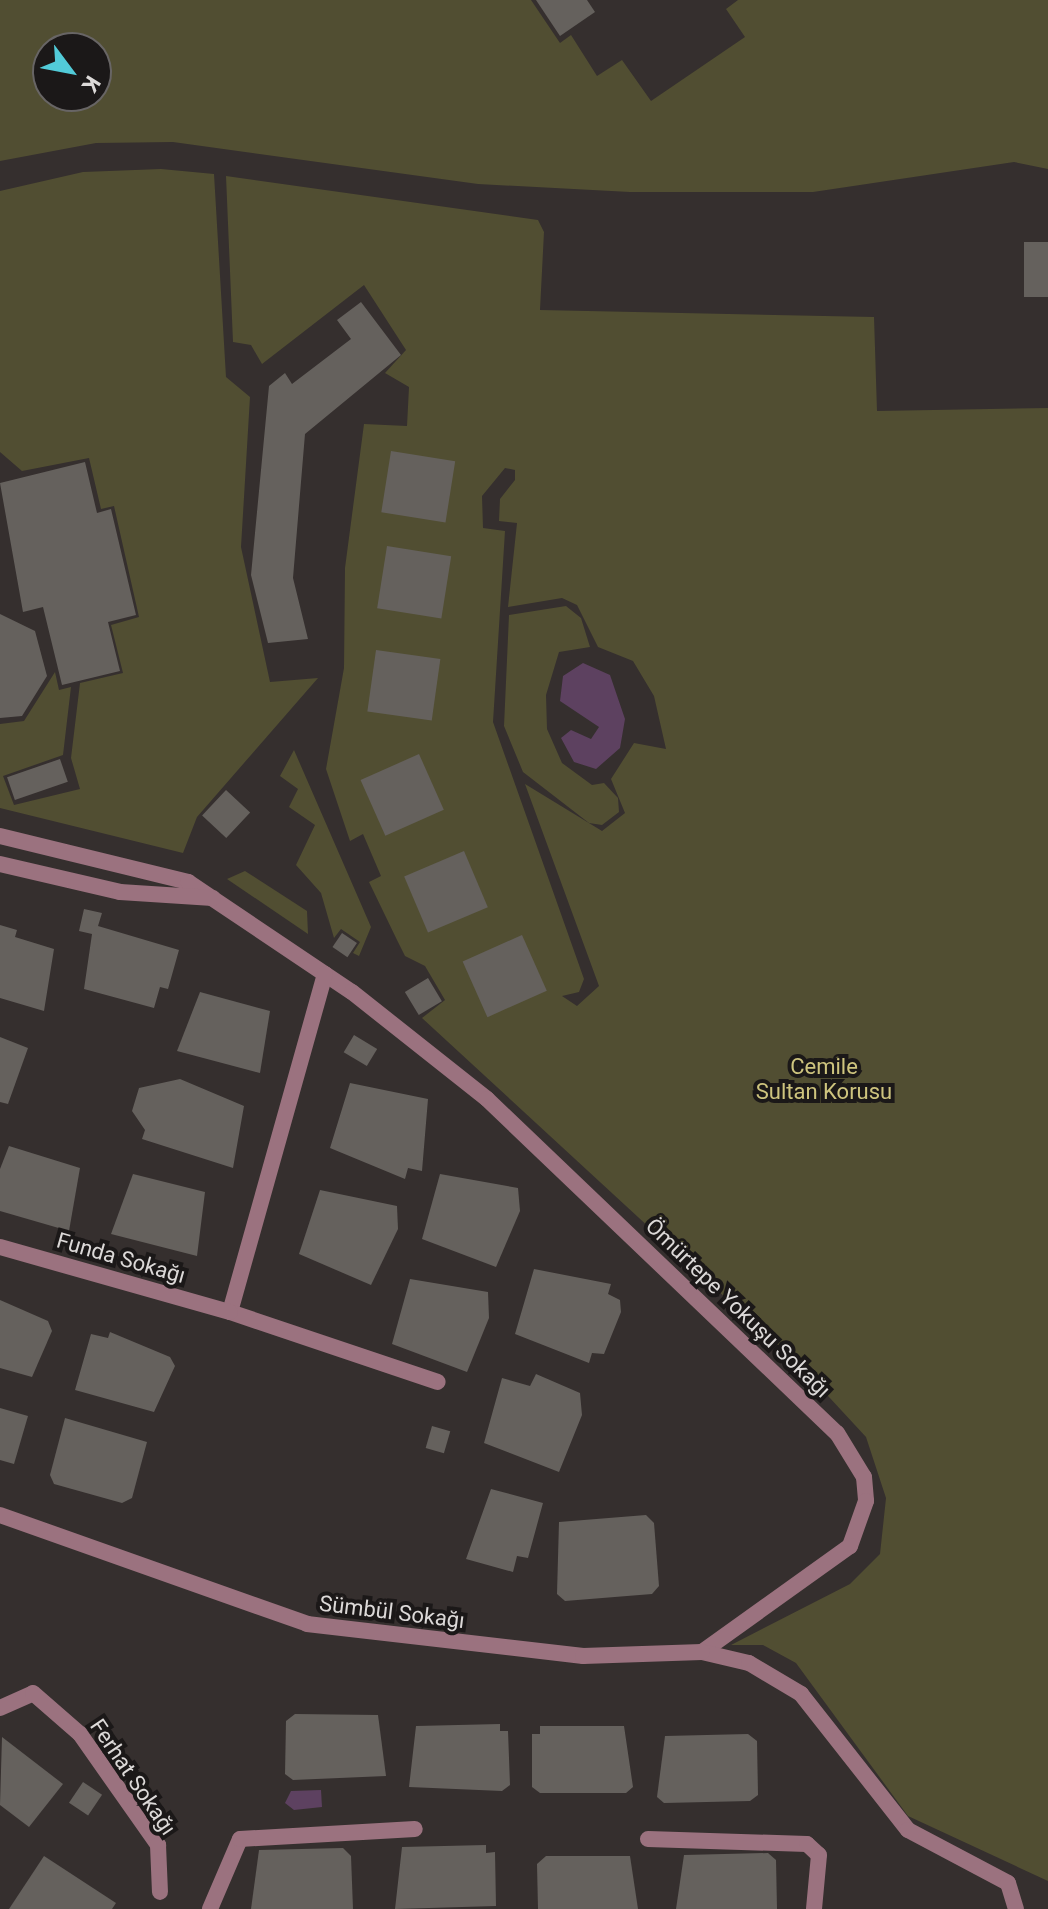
<!DOCTYPE html>
<html>
<head>
<meta charset="utf-8">
<style>
  body { margin:0 }
  #map { position:relative; width:1048px; height:1909px; overflow:hidden; background:#352f2e; font-family:Roboto,sans-serif }
  div>[style] { position:absolute }
  .green>* { inset:0; background:#514e32 }
  .water>* { inset:0; background:#5d4160 }
  .building>* { inset:0; background:#65615d; transform-origin:0 0 }
  .street>* { height:16px; margin:-8px; padding:0 8px; transform-origin:8px; border-radius:8px; background:#9b727f }
  span { translate:-50% -50%; white-space:nowrap; text-align:center; line-height:1.15; -webkit-text-stroke:8px #1b1818; paint-order:stroke }
  .park-label { font-size:22px; color:#cec47e }
  .street-label { font-size:22px; color:#dcd9d8 }
  .north { position:absolute; left:32px; top:32px; width:80px; height:80px; box-sizing:border-box; background:#1b1818; border:2px solid #686565; border-radius:50%; rotate:122deg; font-size:22px; font-weight:700; line-height:32px; text-align:center; color:#dcd9d8 }
  .north::after { content:''; display:block; margin:auto; width:28px; height:36px; background:#52cbd8; clip-path:polygon(50% 0,100% 100%,50% 72%,0 100%) }
</style>
</head>
<body>
<div id="map">
  <div class="green">
    <div style="clip-path:polygon(evenodd,0 0,531px 0,560px 43px,571px 35px,597px 76px,622px 60px,651px 101px,745px 37px,726px 9px,738px 0,1048px 0,1048px 169px,1014px 162px,813px 192px,630px 192px,478px 184px,173px 142px,96px 143px,0 161px,0 0,48px 48px,96px 48px,96px 96px,48px 96px,48px 48px)"></div>
    <div style="clip-path:polygon(161px 169px,214px 174px,226px 377px,250px 397px,241px 547px,270px 682px,318px 678px,197px 817px,183px 853px,0 808px,0 724px,24px 721px,55px 672px,59px 690px,71px 687px,63px 755px,3px 776px,14px 805px,80px 789px,71px 758px,80px 683px,123px 673px,111px 625px,139px 617px,114px 506px,101px 509px,89px 458px,22px 471px,0 452px,0 191px,83px 172px)"></div>
    <div style="clip-path:polygon(evenodd,226px 176px,538px 220px,544px 232px,540px 310px,874px 317px,877px 411px,1048px 408px,1048px 1881px,908px 1816px,796px 1663px,763px 1645px,731px 1645px,850px 1584px,880px 1554px,886px 1498px,866px 1437px,804px 1370px,422px 1018px,445px 1000px,425px 966px,405px 956px,397px 940px,369px 882px,381px 876px,363px 834px,350px 841px,326px 769px,344px 668px,345px 568px,364px 424px,407px 426px,409px 387px,385px 373px,406px 350px,364px 285px,262px 364px,251px 345px,233px 342px,226px 176px,505px 468px,515px 470px,515px 480px,500px 499px,499px 521px,517px 523px,508px 607px,562px 598px,577px 605px,598px 647px,633px 661px,654px 696px,666px 749px,634px 743px,611px 779px,625px 813px,602px 831px,525px 784px,599px 986px,577px 1006px,562px 996px,579px 992px,584px 979px,493px 722px,505px 531px,483px 528px,482px 496px,505px 468px)"></div>
    <div style="clip-path:polygon(566px 606px,581px 618px,590px 647px,559px 652px,546px 695px,547px 729px,562px 763px,592px 785px,604px 783px,618px 798px,619px 812px,602px 825px,589px 823px,523px 772px,504px 726px,509px 615px)"></div>
    <div style="clip-path:polygon(294px 750px,371px 927px,359px 956px,353px 953px,360px 942px,341px 929px,334px 938px,321px 893px,296px 865px,315px 825px,289px 807px,298px 789px,280px 776px)"></div>
    <div style="clip-path:polygon(245px 871px,307px 911px,308px 934px,227px 879px)"></div>
  </div>
  <div class="water">
    <div style="clip-path:polygon(583px 663px,610px 675px,625px 719px,620px 748px,596px 769px,574px 762px,561px 738px,571px 730px,591px 739px,599px 727px,560px 701px,563px 676px)"></div>
    <div style="clip-path:polygon(321px 1790px,322px 1807px,294px 1810px,285px 1803px,291px 1791px)"></div>
  </div>
  <div class="building">
    <div style="clip-path:polygon(536px 0,587px 0,595px 12px,560px 36px)"></div>
    <div style="left:1024px;top:242px;width:24px;height:55px"></div>
    <div style="clip-path:polygon(361px 302px,401px 355px,305px 434px,293px 578px,308px 639px,268px 643px,251px 575px,269px 386px,285px 373px,292px 384px,351px 339px,337px 320px)"></div>
    <div style="left:391px;top:451px;width:65px;height:62px;rotate:9deg"></div>
    <div style="clip-path:polygon(85px 462px,97px 513px,111px 509px,136px 615px,108px 622px,120px 671px,62px 685px,43px 607px,23px 612px,0 483px)"></div>
    <div style="left:387px;top:546px;width:65px;height:63px;rotate:9deg"></div>
    <div style="clip-path:polygon(0 614px,35px 631px,47px 676px,22px 716px,0 718px)"></div>
    <div style="left:376px;top:650px;width:65px;height:62px;rotate:8deg"></div>
    <div style="left:419px;top:754px;width:61px;height:64px;rotate:66deg"></div>
    <div style="left:60px;top:759px;width:24px;height:56px;rotate:71deg"></div>
    <div style="left:226px;top:790px;width:33px;height:35px;rotate:43deg"></div>
    <div style="left:464px;top:851px;width:61px;height:65px;rotate:67deg"></div>
    <div style="clip-path:polygon(84px 909px,102px 913px,98px 926px,179px 950px,168px 989px,160px 987px,154px 1008px,84px 989px,92px 934px,79px 931px)"></div>
    <div style="clip-path:polygon(0 925px,17px 930px,15px 937px,54px 949px,44px 1011px,0 998px)"></div>
    <div style="left:342px;top:933px;width:18px;height:17px;rotate:34deg"></div>
    <div style="left:522px;top:935px;width:61px;height:65px;rotate:66deg"></div>
    <div style="left:428px;top:978px;width:27px;height:27px;rotate:59deg"></div>
    <div style="clip-path:polygon(200px 992px,270px 1011px,260px 1073px,177px 1051px)"></div>
    <div style="left:354px;top:1035px;width:27px;height:20px;rotate:31deg"></div>
    <div style="clip-path:polygon(0 1037px,28px 1048px,8px 1104px,0 1102px)"></div>
    <div style="clip-path:polygon(180px 1079px,244px 1106px,233px 1168px,142px 1139px,145px 1130px,132px 1111px,139px 1088px)"></div>
    <div style="clip-path:polygon(350px 1083px,428px 1099px,422px 1171px,408px 1168px,405px 1179px,330px 1148px)"></div>
    <div style="clip-path:polygon(9px 1146px,80px 1168px,69px 1231px,0 1211px,0 1169px)"></div>
    <div style="clip-path:polygon(133px 1174px,205px 1192px,197px 1256px,111px 1234px)"></div>
    <div style="clip-path:polygon(440px 1174px,518px 1188px,520px 1211px,496px 1267px,422px 1239px)"></div>
    <div style="clip-path:polygon(320px 1190px,397px 1206px,398px 1229px,371px 1285px,299px 1254px)"></div>
    <div style="clip-path:polygon(534px 1269px,611px 1284px,608px 1294px,620px 1300px,621px 1312px,604px 1354px,592px 1353px,589px 1363px,515px 1334px)"></div>
    <div style="clip-path:polygon(410px 1279px,488px 1292px,489px 1318px,467px 1372px,392px 1344px)"></div>
    <div style="clip-path:polygon(0 1300px,48px 1321px,52px 1331px,32px 1377px,0 1368px)"></div>
    <div style="clip-path:polygon(110px 1332px,170px 1357px,175px 1366px,154px 1412px,75px 1390px,91px 1334px,108px 1338px)"></div>
    <div style="clip-path:polygon(536px 1374px,580px 1393px,582px 1415px,559px 1472px,484px 1443px,502px 1378px,530px 1386px)"></div>
    <div style="clip-path:polygon(0 1408px,28px 1416px,14px 1464px,0 1460px)"></div>
    <div style="clip-path:polygon(65px 1418px,147px 1442px,132px 1498px,122px 1503px,54px 1484px,50px 1475px)"></div>
    <div style="left:432px;top:1426px;width:19px;height:23px;rotate:16deg"></div>
    <div style="clip-path:polygon(491px 1489px,543px 1503px,528px 1558px,517px 1556px,513px 1572px,466px 1559px)"></div>
    <div style="clip-path:polygon(646px 1515px,654px 1523px,659px 1586px,652px 1594px,565px 1601px,557px 1594px,559px 1522px)"></div>
    <div style="clip-path:polygon(295px 1714px,378px 1715px,386px 1776px,293px 1780px,285px 1774px,286px 1721px)"></div>
    <div style="clip-path:polygon(500px 1724px,500px 1731px,508px 1731px,510px 1785px,502px 1791px,409px 1787px,416px 1726px)"></div>
    <div style="clip-path:polygon(540px 1726px,624px 1726px,633px 1787px,626px 1793px,540px 1793px,532px 1787px,532px 1734px,540px 1734px)"></div>
    <div style="clip-path:polygon(748px 1734px,757px 1741px,758px 1795px,750px 1801px,664px 1803px,657px 1797px,665px 1736px)"></div>
    <div style="clip-path:polygon(2px 1737px,63px 1784px,29px 1827px,0 1805px)"></div>
    <div style="left:83px;top:1782px;width:23px;height:25px;rotate:34deg"></div>
    <div style="clip-path:polygon(486px 1845px,486px 1853px,495px 1852px,496px 1906px,395px 1909px,402px 1847px)"></div>
    <div style="clip-path:polygon(343px 1848px,351px 1856px,353px 1909px,251px 1909px,259px 1850px)"></div>
    <div style="clip-path:polygon(768px 1853px,776px 1860px,777px 1909px,676px 1909px,684px 1855px)"></div>
    <div style="clip-path:polygon(44px 1856px,116px 1903px,112px 1909px,9px 1909px)"></div>
    <div style="clip-path:polygon(546px 1856px,630px 1856px,638px 1909px,538px 1909px,537px 1864px)"></div>
  </div>
  <div class="street">
    <div style="left:0;top:836px;width:194px;rotate:13.7deg"></div>
    <div style="left:188px;top:882px;width:197px;rotate:33.9deg"></div>
    <div style="left:352px;top:992px;width:172px;rotate:38.4deg"></div>
    <div style="left:487px;top:1099px;width:484px;rotate:43.7deg"></div>
    <div style="left:837px;top:1433px;width:52px;rotate:58.5deg"></div>
    <div style="left:864px;top:1477px;width:24px;rotate:85deg"></div>
    <div style="left:866px;top:1501px;width:48px;rotate:109.6deg"></div>
    <div style="left:850px;top:1546px;width:182px;rotate:144.4deg"></div>
    <div style="left:702px;top:1652px;width:48px;rotate:13.2deg"></div>
    <div style="left:749px;top:1663px;width:61px;rotate:30.8deg"></div>
    <div style="left:801px;top:1694px;width:173px;rotate:51.8deg"></div>
    <div style="left:908px;top:1830px;width:113px;rotate:27.9deg"></div>
    <div style="left:1008px;top:1883px;width:27px;rotate:73deg"></div>
    <div style="left:0;top:864px;width:123px;rotate:13.1deg"></div>
    <div style="left:120px;top:892px;width:93px;rotate:3.7deg"></div>
    <div style="left:325px;top:974px;width:351px;rotate:105.7deg"></div>
    <div style="left:230px;top:1312px;width:219px;rotate:18.6deg"></div>
    <div style="left:0;top:1247px;width:239px;rotate:15.8deg"></div>
    <div style="left:0;top:1515px;width:326px;rotate:19.5deg"></div>
    <div style="left:307px;top:1624px;width:278px;rotate:6.6deg"></div>
    <div style="left:583px;top:1656px;width:119px;rotate:-1.9deg"></div>
    <div style="left:0;top:1708px;width:36px;rotate:-24deg"></div>
    <div style="left:33px;top:1693px;width:62px;rotate:41.1deg"></div>
    <div style="left:80px;top:1734px;width:136px;rotate:54.9deg"></div>
    <div style="left:158px;top:1845px;width:47px;rotate:87.6deg"></div>
    <div style="left:648px;top:1839px;width:159px;rotate:1.8deg"></div>
    <div style="left:807px;top:1844px;width:16px;rotate:43deg"></div>
    <div style="left:819px;top:1855px;width:54px;rotate:95.3deg"></div>
    <div style="left:210px;top:1909px;width:76px;rotate:-66.8deg"></div>
    <div style="left:240px;top:1839px;width:175px;rotate:-3.3deg"></div>
  </div>
  <div class="park-label">
    <span style="left:824px;top:1079px">Cemile<br>Sultan Korusu</span>
  </div>
  <div class="street-label">
    <span style="left:121px;top:1258px;rotate:16deg">Funda Sokağı</span>
    <span style="left:738px;top:1308px;rotate:44deg">Ömürtepe Yokuşu Sokağı</span>
    <span style="left:392px;top:1612px;rotate:7deg">Sümbül Sokağı</span>
    <span style="left:133px;top:1777px;rotate:56deg">Ferhat Sokağı</span>
  </div>
  <div class="north">K</div>
</div>
</body>
</html>
